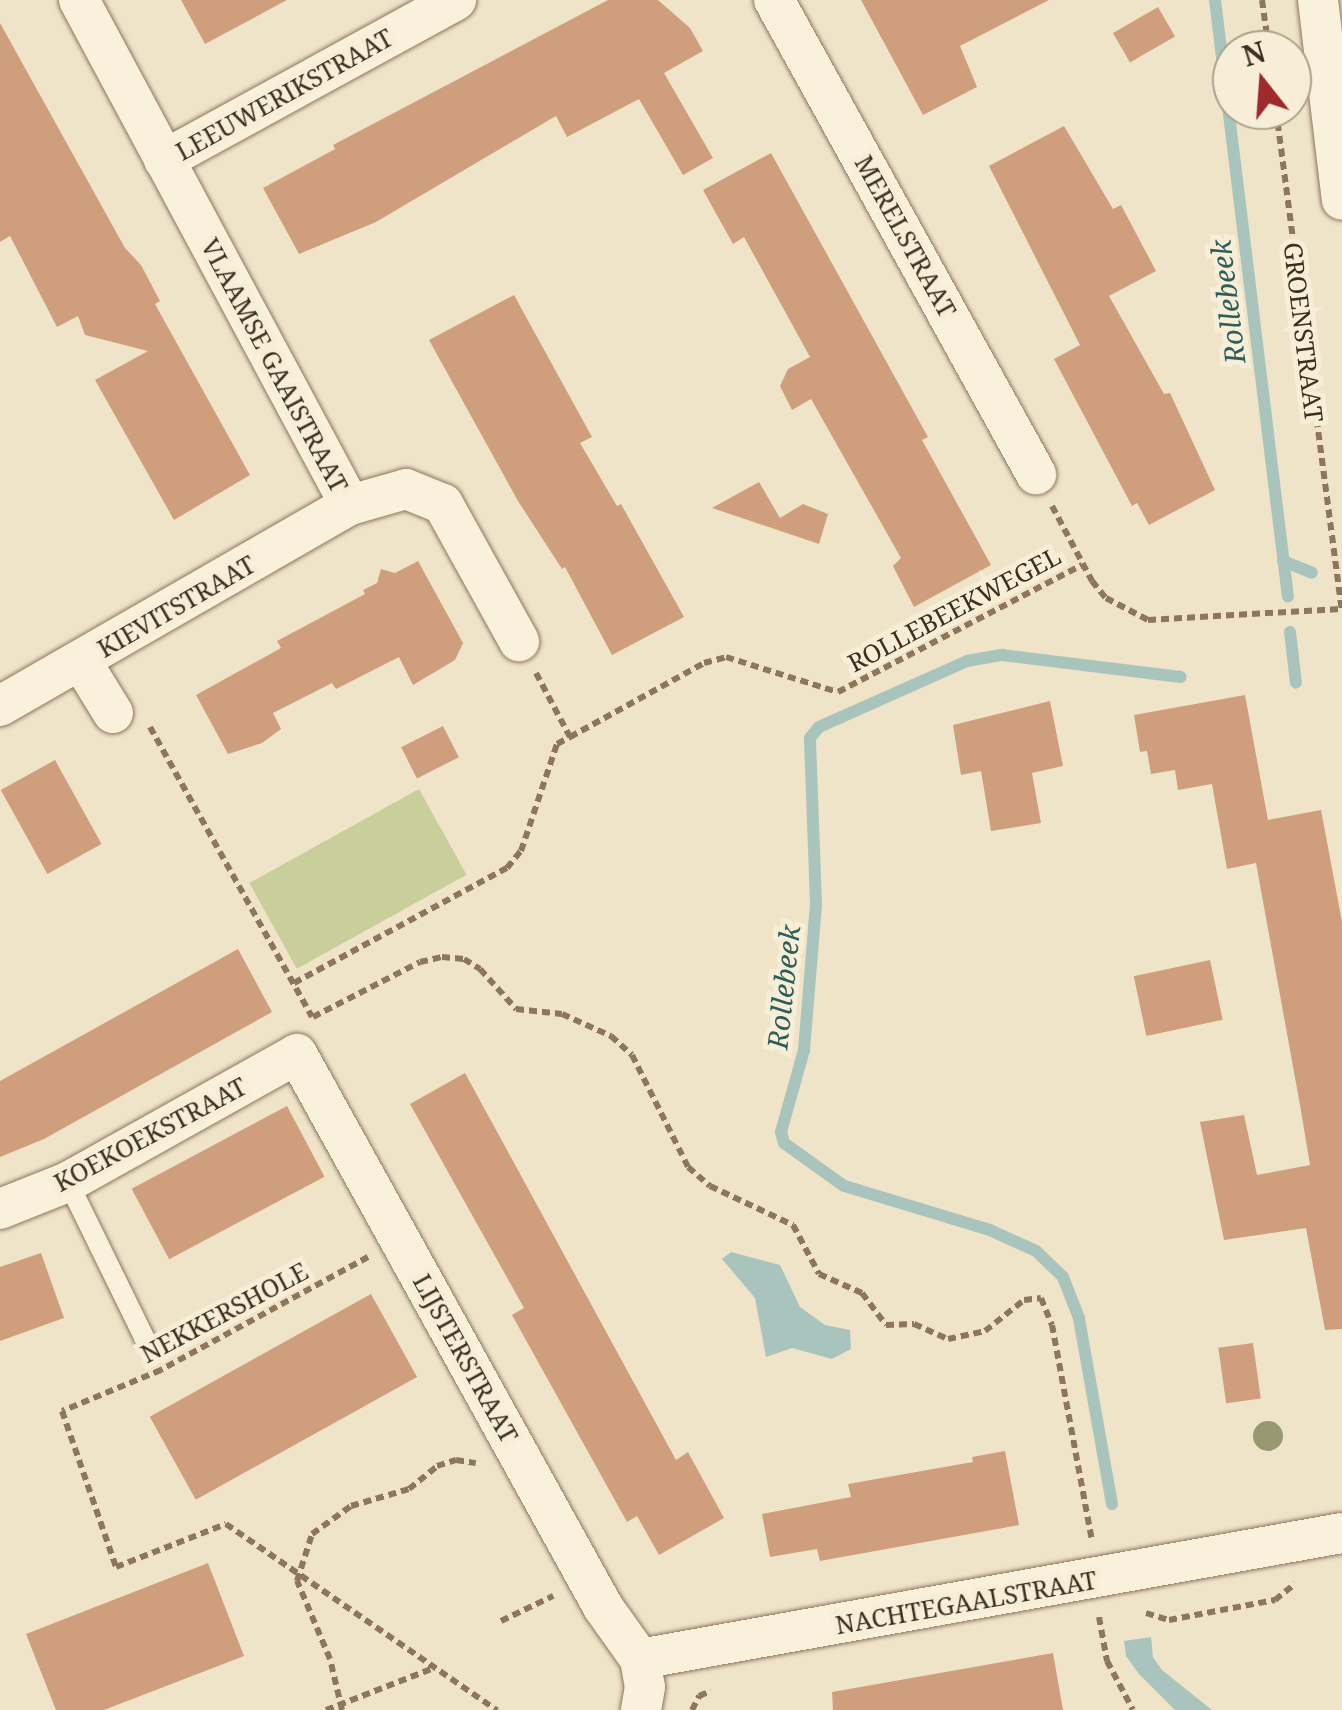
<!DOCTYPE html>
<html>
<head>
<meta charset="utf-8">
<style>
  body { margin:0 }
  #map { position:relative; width:1342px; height:1710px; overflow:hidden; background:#f0e4c8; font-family:"Noto Serif",serif }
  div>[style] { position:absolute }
  .green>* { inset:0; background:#c9cf9b; transform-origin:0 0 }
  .water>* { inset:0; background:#a9c4bc }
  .stream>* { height:12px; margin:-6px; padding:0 6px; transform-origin:6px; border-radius:6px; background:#a9c4bc }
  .building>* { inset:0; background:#cf9f7d; transform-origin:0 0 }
  .path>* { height:6px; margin-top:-3px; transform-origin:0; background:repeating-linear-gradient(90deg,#8d765c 0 8px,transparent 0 13px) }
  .roads { filter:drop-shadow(0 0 2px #8d765c) drop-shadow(0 0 2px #8d765c) }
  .lane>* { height:20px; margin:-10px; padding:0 10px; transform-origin:10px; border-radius:10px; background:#faf1dc }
  .street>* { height:40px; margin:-20px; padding:0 20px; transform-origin:20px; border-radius:20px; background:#faf1dc }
  .trees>* { width:30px; height:30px; margin:-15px; border-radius:50%; background:#96986f }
  span { translate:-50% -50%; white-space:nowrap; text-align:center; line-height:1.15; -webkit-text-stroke:10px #f7eed8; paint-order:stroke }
  .street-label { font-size:25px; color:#3d2e20 }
  .water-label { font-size:28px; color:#2f5d5a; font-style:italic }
  .north { position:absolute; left:1212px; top:30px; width:100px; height:100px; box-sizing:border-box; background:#f7eed8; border:2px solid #ada18e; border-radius:50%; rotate:343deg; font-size:28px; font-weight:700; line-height:40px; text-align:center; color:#3d2e20 }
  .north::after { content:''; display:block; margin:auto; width:35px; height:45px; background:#9e2a2b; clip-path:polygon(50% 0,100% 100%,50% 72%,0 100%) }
</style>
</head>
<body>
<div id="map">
  <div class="green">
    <div style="left:419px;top:789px;width:98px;height:194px;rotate:61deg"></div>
  </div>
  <div class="water">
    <div style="clip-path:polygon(731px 1252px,780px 1265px,800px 1307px,825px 1325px,850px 1330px,851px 1349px,832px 1359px,792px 1348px,766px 1357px,755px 1298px,722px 1259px)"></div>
    <div style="clip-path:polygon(1151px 1637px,1153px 1657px,1162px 1670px,1212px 1710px,1175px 1710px,1139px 1674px,1126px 1656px,1124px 1641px)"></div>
  </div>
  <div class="stream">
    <div style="left:1215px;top:0;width:601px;rotate:83.03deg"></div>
    <div style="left:1283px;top:561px;width:31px;rotate:22deg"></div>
    <div style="left:1290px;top:632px;width:51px;rotate:83.3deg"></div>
    <div style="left:1112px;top:1504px;width:189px;rotate:-100.1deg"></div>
    <div style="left:1079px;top:1318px;width:44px;rotate:-111.3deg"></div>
    <div style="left:1063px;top:1277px;width:37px;rotate:-136deg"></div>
    <div style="left:1036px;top:1251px;width:51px;rotate:-155.5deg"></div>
    <div style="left:990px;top:1230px;width:152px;rotate:-163.2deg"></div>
    <div style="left:844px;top:1186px;width:74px;rotate:-144.4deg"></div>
    <div style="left:784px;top:1143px;width:11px;rotate:-105deg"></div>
    <div style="left:781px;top:1132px;width:85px;rotate:-74.3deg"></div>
    <div style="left:804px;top:1050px;width:146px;rotate:-85.3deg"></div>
    <div style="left:816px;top:904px;width:166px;rotate:-92.1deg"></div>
    <div style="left:810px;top:738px;width:14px;rotate:-51deg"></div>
    <div style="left:819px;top:727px;width:162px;rotate:-24deg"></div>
    <div style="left:967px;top:661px;width:36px;rotate:-10deg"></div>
    <div style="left:1002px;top:655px;width:180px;rotate:7deg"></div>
  </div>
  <div class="building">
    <div style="clip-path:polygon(181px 0,287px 0,205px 44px)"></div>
    <div style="clip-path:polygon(608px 0,658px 0,690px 28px,703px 51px,664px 73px,713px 158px,683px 175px,639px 99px,567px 137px,556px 116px,376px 222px,299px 254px,263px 188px,335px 149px,333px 145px)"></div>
    <div style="clip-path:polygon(861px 0,1049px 0,960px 46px,977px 87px,923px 115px)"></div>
    <div style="left:1158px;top:7px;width:34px;height:52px;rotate:60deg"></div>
    <div style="clip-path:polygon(0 23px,125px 248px,141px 265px,160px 301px,155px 304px,250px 475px,174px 520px,95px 380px,148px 351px,85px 335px,78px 316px,57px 327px,10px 236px,0 242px)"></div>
    <div style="clip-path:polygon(1064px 126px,1113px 209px,1121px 205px,1156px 271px,1109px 296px,1164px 394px,1170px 393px,1215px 490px,1149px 525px,1137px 503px,1132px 506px,1054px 359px,1080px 345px,989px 166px)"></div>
    <div style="clip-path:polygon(771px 153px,928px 437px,922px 440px,991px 565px,914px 607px,893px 566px,901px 558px,811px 399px,792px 410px,780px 386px,788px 369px,810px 357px,744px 237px,733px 244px,703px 190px)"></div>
    <div style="clip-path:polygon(514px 295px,592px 437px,580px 443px,617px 506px,621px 504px,684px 617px,612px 655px,565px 567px,562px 569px,518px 501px,429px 340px)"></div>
    <div style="clip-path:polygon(759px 482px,780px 518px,803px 504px,828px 514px,819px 544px,712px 508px)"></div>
    <div style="clip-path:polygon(418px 561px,463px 643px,455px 660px,413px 685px,399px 657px,336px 689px,332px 683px,273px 713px,281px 729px,262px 743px,228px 754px,196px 695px,281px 648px,277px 641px,365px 594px,363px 590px,377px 583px,381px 569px,395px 573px)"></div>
    <div style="clip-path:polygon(1245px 695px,1268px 820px,1321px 810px,1342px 922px,1342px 1329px,1325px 1330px,1306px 1228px,1224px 1240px,1200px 1122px,1244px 1115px,1257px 1175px,1310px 1165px,1300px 1105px,1256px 863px,1227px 869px,1212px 784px,1178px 790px,1175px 770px,1151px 774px,1147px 751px,1140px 752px,1134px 715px)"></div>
    <div style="clip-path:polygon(1050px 701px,1063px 766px,1032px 773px,1041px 823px,991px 831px,981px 771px,961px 775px,953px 725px)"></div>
    <div style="left:443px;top:726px;width:35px;height:47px;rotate:63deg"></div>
    <div style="left:55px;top:760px;width:96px;height:62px;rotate:61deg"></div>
    <div style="clip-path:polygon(238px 949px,272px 1012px,44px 1139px,0 1157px,0 1081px)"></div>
    <div style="left:1210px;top:960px;width:61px;height:78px;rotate:78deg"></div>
    <div style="clip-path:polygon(465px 1073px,676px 1460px,688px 1452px,724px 1518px,659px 1555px,637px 1516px,627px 1522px,512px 1315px,524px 1308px,410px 1104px)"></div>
    <div style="left:287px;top:1106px;width:80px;height:176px;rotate:62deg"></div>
    <div style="clip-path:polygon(41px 1253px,64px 1318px,0 1341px,0 1267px)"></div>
    <div style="left:371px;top:1294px;width:95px;height:253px;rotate:61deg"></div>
    <div style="left:1253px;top:1343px;width:56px;height:35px;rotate:82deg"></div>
    <div style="clip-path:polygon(1005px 1451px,1019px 1525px,820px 1561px,817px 1549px,770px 1557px,762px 1514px,851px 1497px,848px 1484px,973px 1462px,972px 1457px)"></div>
    <div style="clip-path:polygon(208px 1563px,244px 1656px,104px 1710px,56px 1710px,26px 1634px)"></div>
    <div style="clip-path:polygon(1053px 1653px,1063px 1710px,833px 1710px,832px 1692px)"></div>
  </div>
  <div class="path">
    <div style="left:1262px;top:0;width:50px;rotate:82deg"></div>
    <div style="left:1276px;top:110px;width:506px;rotate:82.51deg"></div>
    <div style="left:1052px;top:506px;width:85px;rotate:61.9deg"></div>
    <div style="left:1092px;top:581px;width:22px;rotate:51deg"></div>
    <div style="left:1106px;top:598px;width:47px;rotate:27.6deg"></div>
    <div style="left:1148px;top:620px;width:193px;rotate:-3.3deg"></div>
    <div style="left:536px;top:673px;width:72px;rotate:62deg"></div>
    <div style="left:570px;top:737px;width:153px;rotate:-28.9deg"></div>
    <div style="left:704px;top:663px;width:23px;rotate:-15deg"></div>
    <div style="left:726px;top:657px;width:117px;rotate:17.4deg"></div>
    <div style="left:838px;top:692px;width:275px;rotate:-27.5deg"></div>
    <div style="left:150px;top:727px;width:332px;rotate:60.8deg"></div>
    <div style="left:294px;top:983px;width:242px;rotate:-28.4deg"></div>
    <div style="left:507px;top:868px;width:22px;rotate:-51deg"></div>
    <div style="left:521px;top:851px;width:113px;rotate:-71.4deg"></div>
    <div style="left:557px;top:744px;width:15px;rotate:-28deg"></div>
    <div style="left:313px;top:1017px;width:120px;rotate:-27.2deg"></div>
    <div style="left:420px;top:962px;width:23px;rotate:-13deg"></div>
    <div style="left:442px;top:957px;width:22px;rotate:5deg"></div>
    <div style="left:464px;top:959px;width:19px;rotate:32deg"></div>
    <div style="left:480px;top:969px;width:54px;rotate:48deg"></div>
    <div style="left:516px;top:1009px;width:46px;rotate:6.2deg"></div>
    <div style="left:562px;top:1014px;width:54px;rotate:24.2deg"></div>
    <div style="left:611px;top:1036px;width:28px;rotate:42deg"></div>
    <div style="left:632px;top:1055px;width:125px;rotate:63.4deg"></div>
    <div style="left:688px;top:1167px;width:29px;rotate:41deg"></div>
    <div style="left:710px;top:1186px;width:92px;rotate:25.2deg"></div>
    <div style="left:793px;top:1225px;width:55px;rotate:62deg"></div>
    <div style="left:819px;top:1274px;width:47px;rotate:23.8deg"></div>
    <div style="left:862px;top:1293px;width:40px;rotate:53deg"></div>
    <div style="left:886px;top:1325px;width:28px;rotate:-2deg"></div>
    <div style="left:914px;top:1324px;width:37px;rotate:24deg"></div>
    <div style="left:948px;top:1339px;width:38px;rotate:-12deg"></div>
    <div style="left:985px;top:1331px;width:50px;rotate:-38.5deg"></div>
    <div style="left:1024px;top:1300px;width:17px;rotate:-7deg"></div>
    <div style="left:1041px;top:1298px;width:29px;rotate:68deg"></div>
    <div style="left:1052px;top:1325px;width:219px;rotate:79.5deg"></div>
    <div style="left:368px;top:1257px;width:236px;rotate:151.4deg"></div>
    <div style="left:161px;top:1370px;width:107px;rotate:157.5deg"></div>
    <div style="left:62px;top:1411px;width:165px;rotate:70.9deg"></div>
    <div style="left:116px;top:1567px;width:118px;rotate:-21.4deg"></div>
    <div style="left:226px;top:1524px;width:329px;rotate:34.5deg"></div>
    <div style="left:1146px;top:1613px;width:24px;rotate:17deg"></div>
    <div style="left:1169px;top:1620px;width:108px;rotate:-10.7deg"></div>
    <div style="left:1275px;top:1600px;width:26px;rotate:-39deg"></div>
    <div style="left:1099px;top:1617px;width:45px;rotate:79.7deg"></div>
    <div style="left:1107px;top:1661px;width:55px;rotate:62deg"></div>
    <div style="left:501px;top:1621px;width:58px;rotate:-25.7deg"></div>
    <div style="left:326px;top:1710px;width:116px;rotate:-21.3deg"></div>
    <div style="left:342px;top:1710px;width:52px;rotate:-103.2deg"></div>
    <div style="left:330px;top:1659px;width:85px;rotate:-112.9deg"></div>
    <div style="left:297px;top:1581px;width:49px;rotate:-72.3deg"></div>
    <div style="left:312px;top:1534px;width:48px;rotate:-35.7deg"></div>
    <div style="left:351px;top:1506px;width:60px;rotate:-16.3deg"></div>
    <div style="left:409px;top:1489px;width:36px;rotate:-39deg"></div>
    <div style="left:437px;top:1466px;width:20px;rotate:-18deg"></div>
    <div style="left:456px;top:1460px;width:20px;rotate:9deg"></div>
    <div style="left:692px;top:1710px;width:16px;rotate:-63deg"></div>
    <div style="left:699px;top:1696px;width:13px;rotate:-23deg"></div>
  </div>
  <div class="roads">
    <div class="lane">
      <div style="left:68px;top:1182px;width:175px;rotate:63.9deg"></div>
    </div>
    <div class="street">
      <div style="left:79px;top:0;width:573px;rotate:61.78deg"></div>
      <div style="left:774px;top:0;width:542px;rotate:61.07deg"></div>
      <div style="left:1318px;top:0;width:201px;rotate:83.2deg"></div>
      <div style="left:164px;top:160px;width:333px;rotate:-28.7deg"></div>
      <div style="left:81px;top:661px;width:61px;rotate:58.4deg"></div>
      <div style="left:0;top:706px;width:404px;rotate:-29.9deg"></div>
      <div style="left:350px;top:505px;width:58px;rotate:-15.9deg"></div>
      <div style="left:406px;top:489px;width:40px;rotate:22deg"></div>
      <div style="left:443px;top:504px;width:157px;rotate:61deg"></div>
      <div style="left:0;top:1209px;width:73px;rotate:-21.7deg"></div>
      <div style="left:68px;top:1182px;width:262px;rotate:-29.2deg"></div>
      <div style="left:297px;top:1054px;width:632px;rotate:61.04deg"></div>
      <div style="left:603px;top:1607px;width:64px;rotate:54.6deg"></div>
      <div style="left:640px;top:1659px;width:28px;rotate:80deg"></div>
      <div style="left:645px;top:1687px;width:23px;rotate:100deg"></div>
      <div style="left:640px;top:1659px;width:713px;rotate:-10.18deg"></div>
    </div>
  </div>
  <div class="trees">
    <div style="left:1268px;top:1436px"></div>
  </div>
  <div class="street-label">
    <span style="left:284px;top:94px;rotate:-29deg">LEEUWERIKSTRAAT</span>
    <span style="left:906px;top:236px;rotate:61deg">MERELSTRAAT</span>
    <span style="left:1304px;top:332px;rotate:83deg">GROENSTRAAT</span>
    <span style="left:275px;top:365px;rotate:62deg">VLAAMSE GAAISTRAAT</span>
    <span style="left:176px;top:606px;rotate:-30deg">KIEVITSTRAAT</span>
    <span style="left:954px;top:609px;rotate:-28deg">ROLLEBEEKWEGEL</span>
    <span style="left:150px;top:1134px;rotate:-28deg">KOEKOEKSTRAAT</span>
    <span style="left:224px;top:1312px;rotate:-28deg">NEKKERSHOLE</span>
    <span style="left:466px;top:1358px;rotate:61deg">LIJSTERSTRAAT</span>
    <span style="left:966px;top:1602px;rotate:-10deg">NACHTEGAALSTRAAT</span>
  </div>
  <div class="water-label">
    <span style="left:1227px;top:302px;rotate:-97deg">Rollebeek</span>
    <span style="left:783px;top:987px;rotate:-84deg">Rollebeek</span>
  </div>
  <div class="north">N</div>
</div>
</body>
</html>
